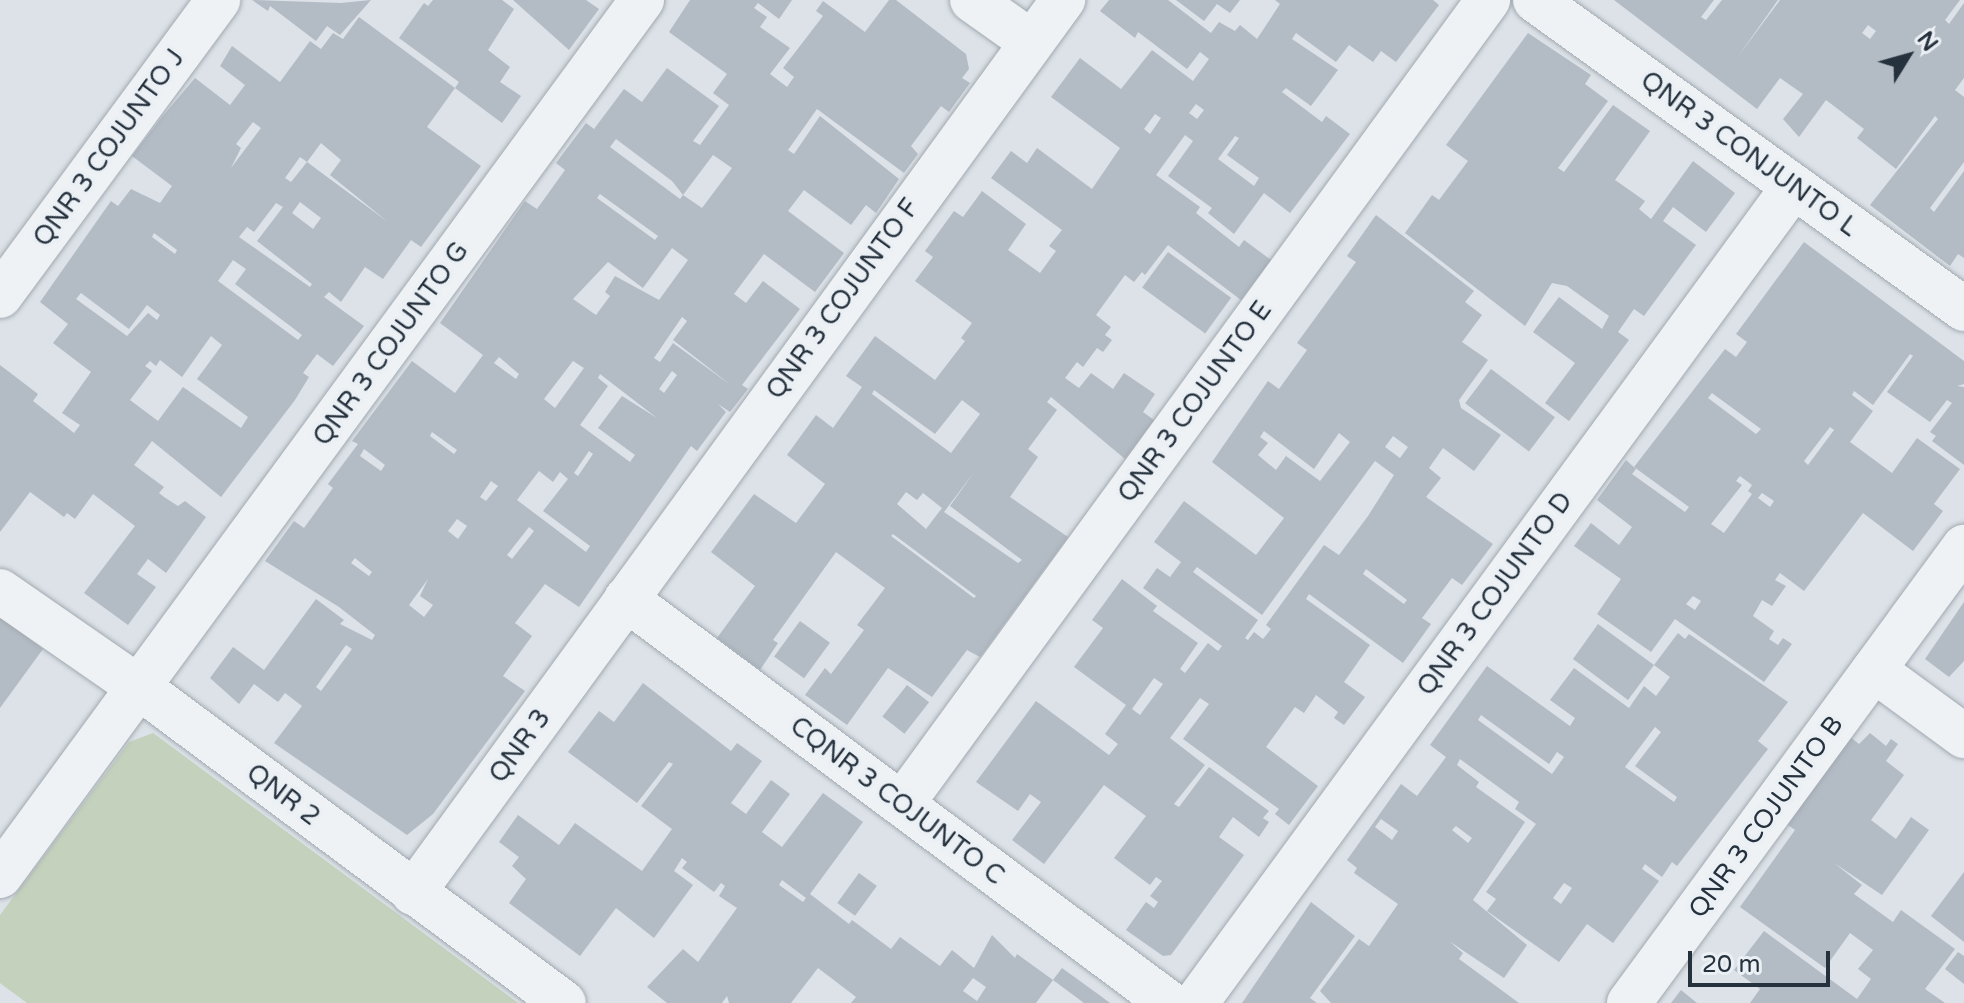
<!DOCTYPE html>
<html>
<head>
<meta charset="utf-8">
<style>
  body { margin:0 }
  #map { position:relative; width:1964px; height:1003px; overflow:hidden; background:#dce2e7; font-family:"Varela Round",sans-serif }
  div>[style] { position:absolute }
  .green>* { inset:0; background:#c4d1bd }
  .building>* { inset:0; background:#b3bbc4; transform-origin:0 0 }
  .roads { filter:drop-shadow(0 0 2px #a1a9b1) drop-shadow(0 0 2px #a1a9b1) }
  .minor>* { height:44px; margin:-22px; padding:0 22px; transform-origin:22px; border-radius:22px; background:#eff2f5 }
  span { translate:-50% -50%; white-space:nowrap; text-align:center; line-height:1.15; -webkit-text-stroke:8px #ebf0f5; paint-order:stroke }
  .street-label { font-size:26px; color:#25313d }
  .north { position:absolute; left:1868px; top:16px; width:80px; height:80px; -webkit-text-stroke:6px #ebf0f5; paint-order:stroke; rotate:53deg; font-size:22px; font-weight:700; line-height:32px; text-align:center; color:#25313d }
  .north::after { content:''; display:block; margin:auto; width:28px; height:36px; background:#25313d; clip-path:polygon(50% 0,100% 100%,50% 72%,0 100%) }
  .scale { position:absolute; left:1688px; top:951px; width:142px; height:36px; box-sizing:border-box; border:4px solid #25313d; border-top:0; padding-left:10px; font-size:24px; line-height:28px; white-space:nowrap; color:#25313d; -webkit-text-stroke:6px #ebf0f5; paint-order:stroke }
</style>
</head>
<body>
<div id="map">
  <div class="green">
    <div style="clip-path:polygon(153px 733px,518px 1003px,27px 1003px,0 983px,0 915px,129px 742px)"></div>
  </div>
  <div class="building">
    <div style="clip-path:polygon(252px 0,341px 3px,371px 0,340px 35px,327px 26px,316px 41px,270px 6px,268px 11px)"></div>
    <div style="clip-path:polygon(evenodd,433px 0,502px 0,514px 9px,488px 50px,510px 67px,500px 82px,521px 96px,502px 123px,455px 88px,427px 127px,481px 166px,421px 247px,411px 240px,383px 279px,365px 267px,341px 302px,329px 292px,324px 297px,364px 326px,333px 366px,317px 354px,303px 373px,309px 377px,295px 400px,221px 497px,152px 441px,134px 465px,164px 487px,159px 493px,164px 497px,178px 506px,185px 501px,206px 517px,166px 573px,148px 559px,137px 574px,156px 587px,128px 625px,84px 593px,135px 526px,93px 494px,75px 519px,67px 513px,64px 517px,30px 492px,0 532px,0 365px,38px 394px,33px 401px,74px 433px,80px 425px,62px 413px,91px 372px,53px 343px,68px 324px,40px 302px,111px 201px,118px 206px,131px 189px,160px 203px,172px 186px,132px 156px,162px 117px,195px 78px,230px 105px,245px 85px,220px 66px,232px 46px,280px 82px,310px 41px,321px 49px,333px 33px,343px 39px,359px 17px,455px 88px,459px 82px,399px 38px,424px 3px,428px 6px,433px 0,253px 122px,261px 128px,231px 168px,241px 148px,236px 144px,253px 122px,433px 0,321px 143px,341px 160px,330px 175px,388px 222px,307px 162px,291px 182px,285px 178px,300px 157px,307px 162px,321px 143px,433px 0,300px 202px,321px 218px,313px 229px,292px 213px,300px 202px,433px 0,276px 203px,283px 207px,257px 241px,312px 284px,310px 287px,239px 237px,247px 227px,254px 232px,276px 203px,433px 0,154px 233px,177px 250px,175px 254px,152px 237px,154px 233px,433px 0,233px 260px,246px 269px,235px 284px,302px 335px,298px 340px,218px 281px,233px 260px,433px 0,81px 293px,129px 329px,147px 305px,160px 315px,157px 320px,148px 313px,127px 336px,76px 299px,81px 293px,433px 0,211px 336px,222px 345px,197px 379px,248px 417px,241px 428px,183px 387px,158px 421px,130px 400px,152px 371px,145px 366px,150px 361px,156px 366px,160px 360px,182px 377px,211px 336px)"></div>
    <div style="clip-path:polygon(513px 0,586px 0,599px 9px,569px 50px)"></div>
    <div style="clip-path:polygon(evenodd,690px 0,792px 0,779px 19px,758px 3px,754px 8px,767px 17px,760px 27px,790px 48px,770px 74px,787px 87px,794px 77px,783px 68px,823px 16px,816px 11px,823px 1px,865px 32px,889px 0,896px 0,966px 54px,969px 69px,962px 78px,970px 83px,949px 112px,941px 106px,911px 146px,918px 154px,904px 173px,817px 109px,788px 150px,794px 154px,820px 116px,899px 179px,876px 213px,866px 205px,851px 225px,804px 190px,788px 211px,844px 253px,815px 292px,764px 254px,734px 294px,746px 303px,763px 281px,800px 309px,742px 385px,748px 389px,730px 412px,718px 404px,726px 412px,697px 451px,691px 446px,579px 607px,545px 584px,515px 623px,532px 636px,503px 676px,525px 691px,433px 814px,407px 835px,274px 743px,302px 706px,285px 693px,278px 702px,254px 684px,239px 704px,210px 678px,233px 647px,264px 670px,316px 599px,344px 620px,340px 624px,372px 640px,375px 635px,339px 607px,265px 561px,294px 521px,304px 528px,333px 488px,328px 484px,358px 444px,352px 441px,412px 361px,455px 393px,483px 355px,440px 323px,525px 201px,537px 209px,565px 170px,556px 163px,586px 123px,594px 129px,624px 89px,642px 102px,667px 68px,719px 106px,693px 141px,700px 145px,729px 105px,713px 93px,727px 74px,669px 32px,690px 0,616px 139px,672px 181px,683px 195px,680px 199px,610px 147px,616px 139px,690px 0,713px 155px,732px 168px,702px 208px,683px 195px,713px 155px,690px 0,600px 194px,658px 236px,655px 240px,597px 198px,600px 194px,690px 0,672px 248px,688px 260px,659px 300px,615px 276px,605px 292px,610px 296px,596px 315px,573px 299px,608px 262px,643px 288px,672px 248px,690px 0,682px 317px,687px 321px,673px 340px,732px 386px,673px 343px,660px 362px,654px 358px,682px 317px,690px 0,499px 357px,519px 374px,516px 379px,494px 363px,499px 357px,690px 0,573px 361px,584px 368px,555px 408px,544px 399px,573px 361px,690px 0,672px 371px,677px 375px,664px 393px,659px 389px,672px 371px,690px 0,600px 374px,657px 418px,622px 396px,598px 428px,635px 455px,630px 462px,580px 425px,608px 386px,598px 378px,600px 374px,690px 0,432px 432px,457px 450px,454px 454px,430px 436px,432px 432px,690px 0,364px 449px,385px 465px,381px 471px,360px 456px,364px 449px,690px 0,589px 451px,593px 454px,578px 476px,574px 473px,589px 451px,690px 0,539px 471px,553px 482px,560px 472px,568px 479px,543px 511px,590px 546px,586px 552px,517px 500px,539px 471px,690px 0,491px 481px,498px 486px,486px 501px,480px 497px,491px 481px,690px 0,457px 519px,467px 526px,458px 539px,448px 531px,457px 519px,690px 0,529px 527px,534px 531px,512px 559px,507px 555px,529px 527px,690px 0,355px 558px,372px 572px,369px 576px,351px 563px,355px 558px,690px 0,428px 579px,420px 596px,433px 605px,424px 617px,409px 605px,428px 579px,690px 0,346px 645px,352px 649px,321px 691px,316px 687px,346px 645px)"></div>
    <div style="clip-path:polygon(evenodd,1109px 0,1168px 0,1211px 33px,1219px 22px,1235px 31px,1240px 25px,1257px 39px,1280px 4px,1275px 0,1433px 0,1439px 5px,1396px 62px,1381px 51px,1373px 62px,1349px 45px,1336px 62px,1296px 33px,1292px 39px,1338px 70px,1311px 106px,1286px 88px,1282px 92px,1322px 122px,1326px 116px,1350px 134px,1290px 213px,1264px 193px,1234px 234px,1208px 213px,1212px 208px,1168px 176px,1193px 141px,1185px 135px,1156px 175px,1200px 207px,1196px 213px,1239px 247px,1244px 240px,1271px 260px,1241px 300px,1168px 245px,1145px 275px,1142px 272px,1134px 282px,1125px 275px,1096px 315px,1111px 327px,1105px 335px,1112px 340px,1103px 352px,1097px 348px,1083px 367px,1077px 362px,1065px 378px,1079px 388px,1091px 373px,1113px 389px,1124px 373px,1155px 394px,1143px 412px,1154px 420px,1125px 459px,1051px 397px,1047px 402px,1057px 410px,1028px 449px,1038px 457px,1010px 497px,1068px 537px,980px 657px,967px 650px,932px 697px,888px 668px,847px 725px,805px 695px,825px 668px,831px 674px,864px 630px,857px 625px,885px 588px,836px 552px,773px 640px,778px 643px,760px 670px,717px 638px,755px 586px,711px 552px,754px 494px,796px 523px,825px 484px,787px 455px,816px 415px,833px 428px,862px 387px,846px 376px,875px 336px,935px 380px,965px 341px,961px 338px,972px 323px,915px 281px,933px 257px,925px 251px,954px 211px,963px 217px,982px 191px,1026px 224px,1008px 250px,1040px 273px,1056px 251px,1049px 246px,1062px 230px,991px 178px,1011px 151px,1027px 163px,1037px 148px,1092px 189px,1120px 148px,1051px 97px,1080px 58px,1121px 89px,1152px 50px,1193px 81px,1209px 59px,1200px 52px,1187px 69px,1138px 32px,1135px 38px,1100px 11px,1109px 0,1196px 104px,1204px 110px,1197px 119px,1189px 113px,1196px 104px,1109px 0,1155px 114px,1161px 118px,1150px 134px,1144px 129px,1155px 114px,1109px 0,1235px 136px,1239px 138px,1227px 155px,1259px 178px,1254px 186px,1218px 159px,1235px 136px,1109px 0,874px 390px,935px 434px,962px 400px,980px 414px,951px 453px,872px 394px,874px 390px,1109px 0,975px 471px,950px 506px,1022px 560px,1018px 563px,944px 512px,975px 471px,1109px 0,906px 492px,917px 500px,923px 493px,942px 508px,926px 529px,897px 504px,906px 492px,1109px 0,893px 534px,976px 596px,974px 598px,891px 536px,893px 534px)"></div>
    <div style="clip-path:polygon(1176px 0,1240px 0,1230px 13px,1217px 4px,1204px 21px)"></div>
    <div style="clip-path:polygon(evenodd,1614px 0,1714px 0,1701px 17px,1706px 20px,1722px 0,1778px 0,1737px 58px,1780px 0,1960px 0,1945px 20px,1949px 24px,1964px 3px,1964px 78px,1955px 90px,1964px 97px,1964px 162px,1930px 208px,1934px 212px,1964px 171px,1964px 258px,1958px 254px,1950px 266px,1870px 205px,1938px 119px,1935px 116px,1896px 169px,1857px 138px,1864px 129px,1826px 100px,1799px 137px,1783px 119px,1803px 94px,1780px 78px,1757px 109px,1614px 0,1868px 25px,1876px 31px,1870px 39px,1862px 33px,1868px 25px)"></div>
    <div style="clip-path:polygon(1528px 33px,1591px 75px,1585px 84px,1608px 101px,1558px 168px,1564px 172px,1613px 105px,1650px 131px,1615px 180px,1645px 201px,1639px 209px,1651px 219px,1693px 161px,1735px 193px,1706px 232px,1673px 207px,1663px 221px,1696px 245px,1644px 316px,1634px 309px,1618px 332px,1629px 340px,1569px 421px,1545px 403px,1575px 363px,1533px 332px,1559px 297px,1602px 329px,1609px 316px,1567px 286px,1552px 283px,1525px 326px,1405px 233px,1432px 195px,1439px 200px,1468px 161px,1446px 145px)"></div>
    <div style="clip-path:polygon(evenodd,1376px 215px,1474px 291px,1465px 302px,1482px 315px,1462px 342px,1488px 360px,1459px 400px,1461px 408px,1501px 435px,1474px 471px,1443px 448px,1429px 468px,1441px 478px,1426px 497px,1493px 544px,1462px 585px,1452px 578px,1422px 618px,1431px 624px,1403px 663px,1309px 594px,1306px 599px,1370px 645px,1344px 682px,1365px 697px,1344px 725px,1334px 718px,1338px 712px,1316px 695px,1304px 713px,1295px 707px,1266px 747px,1318px 786px,1289px 825px,1275px 814px,1279px 809px,1183px 739px,1209px 704px,1200px 698px,1170px 738px,1205px 765px,1174px 804px,1179px 807px,1209px 767px,1269px 811px,1263px 818px,1269px 822px,1259px 837px,1233px 817px,1219px 837px,1244px 855px,1171px 955px,1163px 956px,1126px 930px,1146px 902px,1154px 908px,1158px 902px,1150px 896px,1162px 881px,1156px 877px,1150px 885px,1114px 858px,1146px 816px,1104px 785px,1044px 864px,1012px 840px,1041px 802px,1030px 794px,1018px 811px,976px 782px,1036px 701px,1109px 755px,1118px 744px,1105px 734px,1126px 705px,1074px 667px,1103px 628px,1092px 620px,1122px 579px,1157px 606px,1153px 611px,1198px 643px,1180px 669px,1185px 673px,1208px 643px,1218px 651px,1222px 646px,1143px 588px,1157px 568px,1170px 577px,1181px 562px,1154px 542px,1184px 501px,1256px 555px,1284px 518px,1212px 462px,1268px 381px,1279px 389px,1307px 350px,1297px 343px,1356px 262px,1347px 256px,1376px 215px,1264px 431px,1314px 469px,1339px 433px,1350px 442px,1320px 481px,1286px 456px,1276px 470px,1258px 455px,1268px 443px,1260px 437px,1264px 431px,1376px 215px,1393px 436px,1408px 447px,1400px 458px,1385px 447px,1393px 436px,1376px 215px,1375px 461px,1394px 475px,1368px 516px,1339px 555px,1324px 545px,1266px 625px,1271px 629px,1263px 639px,1254px 632px,1248px 640px,1245px 638px,1258px 620px,1193px 572px,1197px 567px,1262px 615px,1375px 461px,1376px 215px,1366px 569px,1407px 600px,1404px 604px,1363px 574px,1366px 569px,1376px 215px,1154px 678px,1163px 684px,1140px 715px,1132px 709px,1154px 678px)"></div>
    <div style="clip-path:polygon(evenodd,1804px 242px,1964px 361px,1964px 384px,1957px 386px,1964px 387px,1964px 465px,1932px 441px,1936px 436px,1930px 432px,1952px 403px,1947px 400px,1930px 422px,1887px 392px,1913px 356px,1910px 354px,1873px 405px,1854px 391px,1852px 395px,1873px 411px,1850px 442px,1892px 473px,1917px 438px,1960px 469px,1934px 504px,1943px 511px,1913px 551px,1863px 513px,1804px 591px,1780px 573px,1775px 580px,1786px 586px,1772px 606px,1762px 600px,1753px 616px,1774px 631px,1769px 639px,1778px 645px,1783px 638px,1792px 644px,1764px 682px,1675px 619px,1651px 652px,1597px 614px,1621px 579px,1574px 546px,1591px 523px,1619px 545px,1632px 527px,1597px 500px,1626px 460px,1636px 469px,1632px 474px,1685px 512px,1689px 507px,1634px 467px,1725px 349px,1736px 357px,1747px 342px,1736px 334px,1804px 242px,1712px 393px,1761px 429px,1756px 434px,1708px 398px,1712px 393px,1804px 242px,1830px 427px,1834px 430px,1808px 465px,1804px 461px,1830px 427px,1804px 242px,1740px 476px,1752px 485px,1748px 491px,1752px 494px,1724px 533px,1711px 524px,1742px 485px,1736px 481px,1740px 476px,1804px 242px,1762px 493px,1774px 501px,1770px 507px,1758px 498px,1762px 493px,1804px 242px,1693px 596px,1701px 601px,1695px 610px,1686px 604px,1693px 596px)"></div>
    <div style="left:1168px;top:252px;width:78px;height:44px;rotate:36deg"></div>
    <div style="left:1491px;top:369px;width:80px;height:43px;rotate:37deg"></div>
    <div style="clip-path:polygon(1964px 602px,1964px 661px,1949px 677px,1925px 659px)"></div>
    <div style="clip-path:polygon(0 617px,43px 649px,0 708px)"></div>
    <div style="left:800px;top:621px;width:37px;height:44px;rotate:36deg"></div>
    <div style="clip-path:polygon(evenodd,1598px 624px,1654px 665px,1678px 633px,1685px 639px,1689px 634px,1788px 702px,1758px 741px,1768px 749px,1677px 866px,1672px 862px,1662px 877px,1645px 864px,1642px 869px,1659px 881px,1613px 943px,1587px 924px,1559px 962px,1487px 911px,1496px 899px,1486px 892px,1536px 824px,1515px 809px,1519px 802px,1460px 759px,1457px 765px,1479px 782px,1476px 787px,1525px 822px,1473px 900px,1527px 945px,1504px 978px,1449px 941px,1463px 953px,1459px 959px,1519px 1003px,1331px 1003px,1320px 991px,1359px 939px,1369px 946px,1398px 904px,1354px 873px,1357px 868px,1347px 860px,1401px 784px,1417px 796px,1446px 757px,1430px 745px,1487px 666px,1570px 726px,1575px 718px,1550px 700px,1574px 668px,1629px 708px,1644px 686px,1656px 696px,1670px 677px,1654px 665px,1628px 700px,1573px 659px,1598px 624px,1481px 715px,1549px 764px,1557px 752px,1564px 757px,1552px 774px,1478px 720px,1481px 715px,1598px 624px,1655px 727px,1661px 732px,1635px 766px,1677px 797px,1674px 802px,1625px 767px,1655px 727px,1598px 624px,1381px 819px,1398px 831px,1392px 840px,1375px 827px,1381px 819px,1598px 624px,1456px 826px,1472px 838px,1468px 843px,1452px 830px,1456px 826px,1598px 624px,1564px 883px,1572px 888px,1561px 904px,1553px 898px,1564px 883px)"></div>
    <div style="clip-path:polygon(evenodd,643px 683px,731px 751px,737px 743px,762px 761px,731px 803px,746px 814px,771px 780px,790px 794px,762px 832px,782px 847px,823px 793px,863px 822px,810px 894px,849px 924px,852px 920px,891px 949px,900px 937px,940px 966px,952px 950px,974px 968px,992px 935px,1015px 958px,1017px 954px,1053px 980px,1036px 1003px,851px 1003px,856px 997px,818px 968px,791px 1003px,729px 1003px,727px 996px,722px 1003px,667px 1003px,647px 987px,683px 949px,698px 962px,737px 908px,719px 896px,725px 886px,721px 883px,714px 892px,682px 868px,687px 862px,682px 858px,674px 871px,693px 885px,654px 938px,616px 908px,580px 956px,509px 903px,526px 879px,512px 866px,519px 857px,499px 842px,518px 815px,559px 845px,575px 823px,642px 871px,672px 829px,641px 806px,673px 764px,669px 762px,637px 803px,568px 752px,599px 711px,614px 722px,643px 683px,782px 880px,806px 898px,803px 902px,779px 885px,782px 880px,643px 683px,973px 978px,986px 987px,977px 1001px,963px 991px,973px 978px)"></div>
    <div style="left:907px;top:685px;width:28px;height:40px;rotate:38deg"></div>
    <div style="clip-path:polygon(1870px 733px,1886px 746px,1891px 739px,1898px 744px,1886px 761px,1904px 775px,1871px 820px,1896px 839px,1911px 817px,1929px 830px,1882px 895px,1834px 863px,1862px 885px,1854px 894px,1893px 922px,1901px 910px,1955px 949px,1925px 989px,1945px 1003px,1750px 1003px,1760px 989px,1734px 970px,1764px 931px,1857px 999px,1871px 979px,1858px 969px,1873px 950px,1850px 933px,1825px 968px,1740px 907px,1795px 830px,1785px 823px,1850px 737px,1859px 744px)"></div>
    <div style="clip-path:polygon(1964px 872px,1964px 942px,1931px 916px)"></div>
    <div style="left:859px;top:873px;width:22px;height:37px;rotate:36deg"></div>
    <div style="clip-path:polygon(1311px 902px,1355px 936px,1310px 998px,1317px 1003px,1242px 1003px)"></div>
    <div style="clip-path:polygon(1958px 952px,1964px 956px,1964px 984px,1945px 969px)"></div>
    <div style="clip-path:polygon(1062px 968px,1102px 997px,1110px 1003px,1084px 1003px,1053px 980px)"></div>
    <div style="clip-path:polygon(1681px 990px,1697px 1003px,1671px 1003px)"></div>
  </div>
  <div class="roads">
    <div class="minor">
      <div style="left:972px;top:0;width:71px;rotate:35.3deg"></div>
      <div style="left:1535px;top:0;width:529px;rotate:35.76deg"></div>
      <div style="left:0;top:296px;width:368px;rotate:-53.6deg"></div>
      <div style="left:0;top:591px;width:170px;rotate:34.7deg"></div>
      <div style="left:140px;top:688px;width:528px;rotate:36.61deg"></div>
      <div style="left:626px;top:599px;width:677px;rotate:36.65deg"></div>
      <div style="left:1874px;top:670px;width:112px;rotate:36.3deg"></div>
      <div style="left:902px;top:804px;width:995px;rotate:-53.91deg"></div>
      <div style="left:0;top:876px;width:1086px;rotate:-53.76deg"></div>
      <div style="left:413px;top:893px;width:1105px;rotate:-53.95deg"></div>
      <div style="left:1196px;top:1003px;width:1012px;rotate:-53.8deg"></div>
      <div style="left:1629px;top:1003px;width:566px;rotate:-53.7deg"></div>
    </div>
  </div>
  <div class="street-label">
    <span style="left:109px;top:148px;rotate:-54deg">QNR 3 COJUNTO J</span>
    <span style="left:1749px;top:154px;rotate:36deg">QNR 3 CONJUNTO L</span>
    <span style="left:843px;top:299px;rotate:-54deg">QNR 3 COJUNTO F</span>
    <span style="left:391px;top:344px;rotate:-54deg">QNR 3 COJUNTO G</span>
    <span style="left:1195px;top:402px;rotate:-54deg">QNR 3 COJUNTO E</span>
    <span style="left:1495px;top:594px;rotate:-54deg">QNR 3 COJUNTO D</span>
    <span style="left:520px;top:746px;rotate:-54deg">QNR 3</span>
    <span style="left:283px;top:795px;rotate:37deg">QNR 2</span>
    <span style="left:897px;top:801px;rotate:37deg">CQNR 3 COJUNTO C</span>
    <span style="left:1766px;top:817px;rotate:-54deg">QNR 3 COJUNTO B</span>
  </div>
  <div class="north">N</div>
  <div class="scale">20 m</div>
</div>
</body>
</html>
